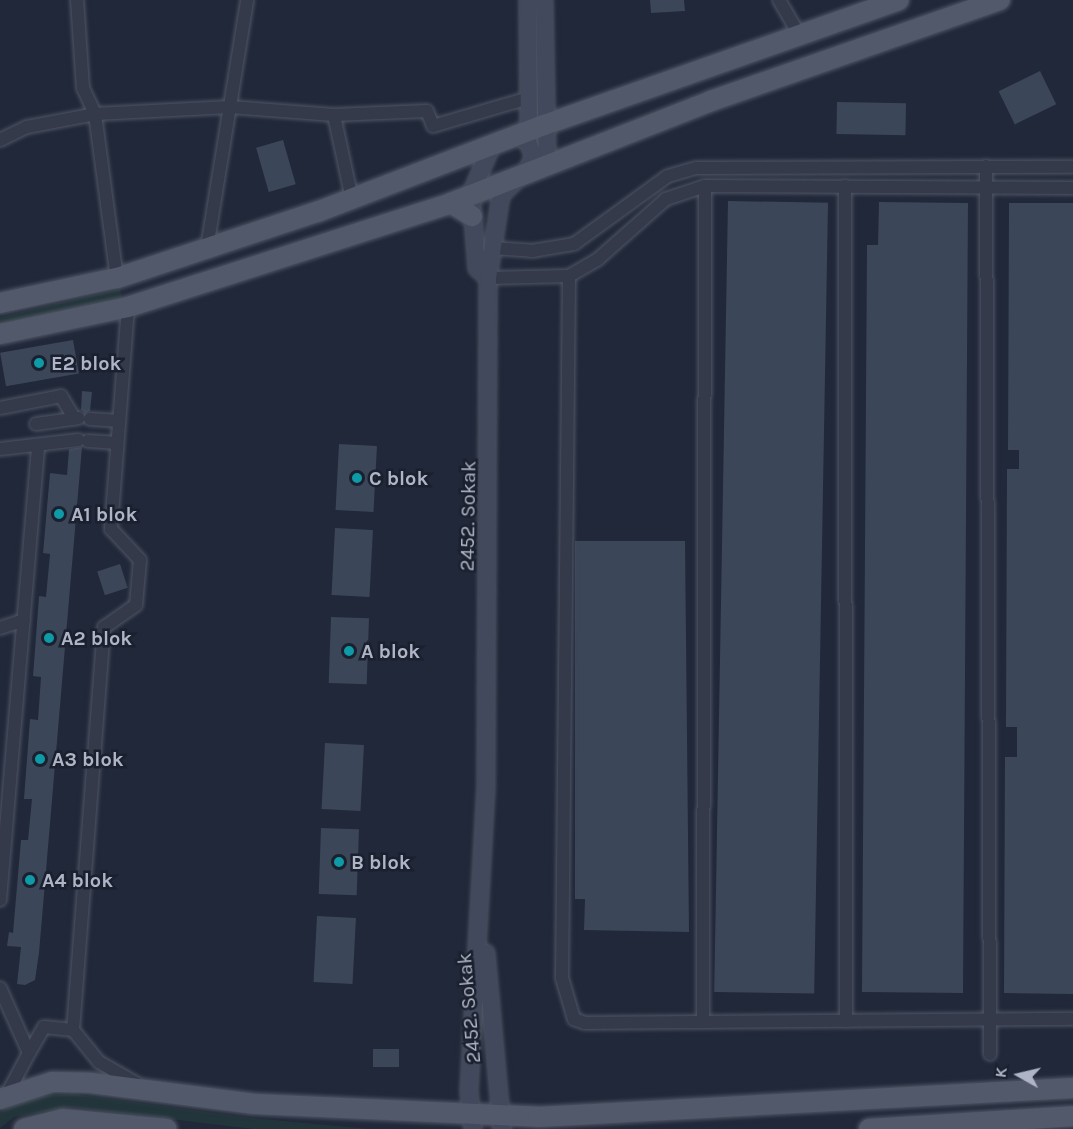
<!DOCTYPE html>
<html>
<head>
<meta charset="utf-8">
<style>
  body { margin:0 }
  #map { position:relative; width:1073px; height:1129px; overflow:hidden; background:#202839; font-family:Karla,sans-serif }
  div>[style] { position:absolute }
  .green>* { inset:0; background:#22353a }
  .building>* { inset:0; background:#3c4659; transform-origin:0 0 }
  .roads { filter:drop-shadow(0 0 2px #4f5564) drop-shadow(0 0 2px #4f5564) }
  .street>* { height:12px; margin:-6px; padding:0 6px; transform-origin:6px; border-radius:6px; background:#343a49 }
  .secondary>* { height:16px; margin:-8px; padding:0 8px; transform-origin:8px; border-radius:8px; background:#42495c }
  .primary>* { height:20px; margin:-10px; padding:0 10px; transform-origin:10px; border-radius:10px; background:#52596a }
  .dots>* { width:16px; height:16px; translate:-50% -50%; box-sizing:border-box; border:3px solid #1a202e; border-radius:50% }
  span { translate:-50% -50%; white-space:nowrap; text-align:center; line-height:1.15; -webkit-text-stroke:5px #1a202e; paint-order:stroke }
  .poi-label { font-size:20px; color:#afb5c6; font-weight:700 }
  .left { translate:0 -50%; text-align:left }
  .street-label { font-size:20px; color:#afb5c6 }
  .north { position:absolute; left:989px; top:1045px; width:60px; height:60px; -webkit-text-stroke:4px #1a202e; paint-order:stroke; rotate:278deg; font-size:16px; font-weight:700; line-height:24px; text-align:center; color:#afb5c6 }
  .north::after { content:''; display:block; margin:auto; width:21px; height:27px; background:#afb5c6; clip-path:polygon(50% 0,100% 100%,50% 72%,0 100%) }
</style>
</head>
<body>
<div id="map">
  <div class="green">
    <div style="clip-path:polygon(120px 289px,122px 301px,0 327px,0 317px)"></div>
    <div style="clip-path:polygon(72px 1094px,252px 1118px,370px 1129px,253px 1129px,70px 1107px,14px 1117px,0 1128px,0 1113px,11px 1105px,40px 1096px)"></div>
  </div>
  <div class="building">
    <div style="clip-path:polygon(650px 0,684px 0,685px 11px,651px 13px)"></div>
    <div style="left:1040px;top:71px;width:37px;height:46px;rotate:64deg"></div>
    <div style="left:837px;top:102px;width:69px;height:32px;rotate:1deg"></div>
    <div style="left:283px;top:140px;width:46px;height:28px;rotate:74deg"></div>
    <div style="left:728px;top:201px;width:100px;height:791px;rotate:1deg"></div>
    <div style="clip-path:polygon(879px 202px,968px 203px,963px 993px,862px 992px,867px 245px,878px 245px)"></div>
    <div style="clip-path:polygon(1009px 203px,1073px 203px,1073px 994px,1004px 993px,1005px 757px,1017px 757px,1017px 727px,1006px 727px,1007px 469px,1019px 469px,1019px 450px,1008px 450px)"></div>
    <div style="left:73px;top:340px;width:34px;height:74px;rotate:80deg"></div>
    <div style="clip-path:polygon(82px 391px,92px 392px,90px 411px,85px 413px,81px 410px)"></div>
    <div style="left:339px;top:444px;width:38px;height:66px;rotate:3deg"></div>
    <div style="clip-path:polygon(82px 447px,39px 953px,35px 980px,25px 985px,17px 984px,21px 947px,7px 946px,9px 932px,13px 933px,21px 840px,28px 840px,32px 799px,24px 799px,30px 719px,38px 720px,41px 677px,33px 676px,39px 596px,46px 597px,50px 554px,43px 553px,50px 473px,67px 475px,69px 449px)"></div>
    <div style="left:335px;top:528px;width:38px;height:67px;rotate:3deg"></div>
    <div style="clip-path:polygon(575px 541px,685px 541px,689px 932px,584px 930px,585px 899px,575px 899px)"></div>
    <div style="left:120px;top:564px;width:25px;height:24px;rotate:72deg"></div>
    <div style="left:331px;top:617px;width:38px;height:66px;rotate:2deg"></div>
    <div style="left:325px;top:743px;width:39px;height:66px;rotate:3deg"></div>
    <div style="left:321px;top:828px;width:38px;height:66px;rotate:2deg"></div>
    <div style="left:317px;top:916px;width:39px;height:66px;rotate:3deg"></div>
    <div style="left:373px;top:1049px;width:26px;height:18px"></div>
  </div>
  <div class="roads">
    <div class="street">
      <div style="left:77px;top:0;width:88px;rotate:86.1deg"></div>
      <div style="left:83px;top:88px;width:29px;rotate:65deg"></div>
      <div style="left:95px;top:114px;width:165px;rotate:82.4deg"></div>
      <div style="left:779px;top:0;width:42px;rotate:59.7deg"></div>
      <div style="left:334px;top:115px;width:86px;rotate:77.9deg"></div>
      <div style="left:0;top:140px;width:30px;rotate:-26deg"></div>
      <div style="left:27px;top:127px;width:69px;rotate:-10.8deg"></div>
      <div style="left:95px;top:114px;width:135px;rotate:-3deg"></div>
      <div style="left:230px;top:107px;width:104px;rotate:4.4deg"></div>
      <div style="left:334px;top:115px;width:93px;rotate:-2.5deg"></div>
      <div style="left:427px;top:111px;width:16px;rotate:68deg"></div>
      <div style="left:433px;top:126px;width:100px;rotate:-16.3deg"></div>
      <div style="left:986px;top:166px;width:888px;rotate:89.74deg"></div>
      <div style="left:845px;top:186px;width:835px;rotate:89.93deg"></div>
      <div style="left:207px;top:248px;width:251px;rotate:-80.8deg"></div>
      <div style="left:493px;top:248px;width:39px;rotate:4deg"></div>
      <div style="left:532px;top:251px;width:43px;rotate:-9.5deg"></div>
      <div style="left:574px;top:244px;width:116px;rotate:-35.9deg"></div>
      <div style="left:668px;top:176px;width:29px;rotate:-16deg"></div>
      <div style="left:696px;top:168px;width:377px;rotate:-0.2deg"></div>
      <div style="left:569px;top:276px;width:702px;rotate:90.57deg"></div>
      <div style="left:562px;top:978px;width:43px;rotate:73.7deg"></div>
      <div style="left:574px;top:1019px;width:12px;rotate:20deg"></div>
      <div style="left:585px;top:1023px;width:488px;rotate:-0.5deg"></div>
      <div style="left:488px;top:278px;width:81px;rotate:-1.4deg"></div>
      <div style="left:569px;top:276px;width:34px;rotate:-30deg"></div>
      <div style="left:598px;top:259px;width:91px;rotate:-41.4deg"></div>
      <div style="left:666px;top:199px;width:41px;rotate:-18.4deg"></div>
      <div style="left:705px;top:186px;width:368px;rotate:0.3deg"></div>
      <div style="left:128px;top:307px;width:223px;rotate:94.4deg"></div>
      <div style="left:111px;top:529px;width:42px;rotate:46.9deg"></div>
      <div style="left:140px;top:560px;width:45px;rotate:95.1deg"></div>
      <div style="left:136px;top:605px;width:39px;rotate:145deg"></div>
      <div style="left:104px;top:627px;width:404px;rotate:94.4deg"></div>
      <div style="left:73px;top:1030px;width:41px;rotate:50.9deg"></div>
      <div style="left:99px;top:1062px;width:43px;rotate:29.6deg"></div>
      <div style="left:0;top:408px;width:62px;rotate:-11.1deg"></div>
      <div style="left:61px;top:396px;width:26px;rotate:59deg"></div>
      <div style="left:90px;top:419px;width:29px;rotate:4deg"></div>
      <div style="left:36px;top:424px;width:43px;rotate:-7.9deg"></div>
      <div style="left:88px;top:441px;width:29px;rotate:4deg"></div>
      <div style="left:0;top:449px;width:79px;rotate:-6.6deg"></div>
      <div style="left:0;top:628px;width:25px;rotate:-18deg"></div>
      <div style="left:0;top:900px;width:455px;rotate:-85.2deg"></div>
      <div style="left:0;top:988px;width:71px;rotate:66deg"></div>
      <div style="left:29px;top:1053px;width:49px;rotate:118.1deg"></div>
      <div style="left:703px;top:1021px;width:835px;rotate:-89.86deg"></div>
      <div style="left:29px;top:1053px;width:30px;rotate:-60deg"></div>
      <div style="left:44px;top:1027px;width:29px;rotate:6deg"></div>
    </div>
    <div class="secondary">
      <div style="left:528px;top:0;width:131px;rotate:89.6deg"></div>
      <div style="left:544px;top:0;width:163px;rotate:88.9deg"></div>
      <div style="left:488px;top:278px;width:15px;rotate:-138deg"></div>
      <div style="left:477px;top:268px;width:74px;rotate:-94.6deg"></div>
      <div style="left:471px;top:194px;width:51px;rotate:-66.9deg"></div>
      <div style="left:486px;top:953px;width:177px;rotate:84.8deg"></div>
      <div style="left:473px;top:1129px;width:38px;rotate:-96deg"></div>
      <div style="left:469px;top:1091px;width:304px;rotate:-86.8deg"></div>
      <div style="left:486px;top:787px;width:509px;rotate:-89.77deg"></div>
      <div style="left:488px;top:278px;width:84px;rotate:-81.1deg"></div>
      <div style="left:501px;top:195px;width:36px;rotate:-44deg"></div>
      <div style="left:527px;top:170px;width:15px;rotate:-62deg"></div>
      <div style="left:534px;top:157px;width:16px;rotate:-112deg"></div>
      <div style="left:528px;top:142px;width:13px;rotate:-151deg"></div>
    </div>
    <div class="primary">
      <div style="left:451px;top:203px;width:25px;rotate:32deg"></div>
      <div style="left:0;top:303px;width:120px;rotate:-12.1deg"></div>
      <div style="left:117px;top:278px;width:211px;rotate:-18.3deg"></div>
      <div style="left:317px;top:212px;width:243px;rotate:-21deg"></div>
      <div style="left:544px;top:125px;width:376px;rotate:-19.4deg"></div>
      <div style="left:0;top:334px;width:131px;rotate:-11.9deg"></div>
      <div style="left:128px;top:307px;width:339px;rotate:-17.8deg"></div>
      <div style="left:451px;top:203px;width:279px;rotate:-21.4deg"></div>
      <div style="left:711px;top:101px;width:306px;rotate:-19.3deg"></div>
      <div style="left:0;top:1099px;width:55px;rotate:-18.1deg"></div>
      <div style="left:52px;top:1082px;width:39px;rotate:1deg"></div>
      <div style="left:91px;top:1083px;width:165px;rotate:7.3deg"></div>
      <div style="left:255px;top:1104px;width:283px;rotate:2.6deg"></div>
      <div style="left:538px;top:1117px;width:536px;rotate:-3.1deg"></div>
      <div style="left:24px;top:1129px;width:40px;rotate:-14.4deg"></div>
      <div style="left:63px;top:1119px;width:104px;rotate:5.5deg"></div>
      <div style="left:869px;top:1129px;width:204px;rotate:-3.6deg"></div>
    </div>
  </div>
  <div class="dots">
    <div style="left:39px;top:363px;background:#0f9aa8"></div>
    <div style="left:357px;top:478px;background:#0f9aa8"></div>
    <div style="left:59px;top:514px;background:#0f9aa8"></div>
    <div style="left:49px;top:638px;background:#0f9aa8"></div>
    <div style="left:349px;top:651px;background:#0f9aa8"></div>
    <div style="left:40px;top:759px;background:#0f9aa8"></div>
    <div style="left:339px;top:862px;background:#0f9aa8"></div>
    <div style="left:30px;top:880px;background:#0f9aa8"></div>
  </div>
  <div class="poi-label">
    <span class="left" style="left:51px;top:363px">E2 blok</span>
    <span class="left" style="left:369px;top:478px">C blok</span>
    <span class="left" style="left:71px;top:514px">A1 blok</span>
    <span class="left" style="left:61px;top:638px">A2 blok</span>
    <span class="left" style="left:361px;top:651px">A blok</span>
    <span class="left" style="left:52px;top:759px">A3 blok</span>
    <span class="left" style="left:351px;top:862px">B blok</span>
    <span class="left" style="left:42px;top:880px">A4 blok</span>
  </div>
  <div class="street-label">
    <span style="left:468px;top:516px;rotate:-89deg">2452. Sokak</span>
    <span style="left:469px;top:1008px;rotate:-95deg">2452. Sokak</span>
  </div>
  <div class="north">K</div>
</div>
</body>
</html>
